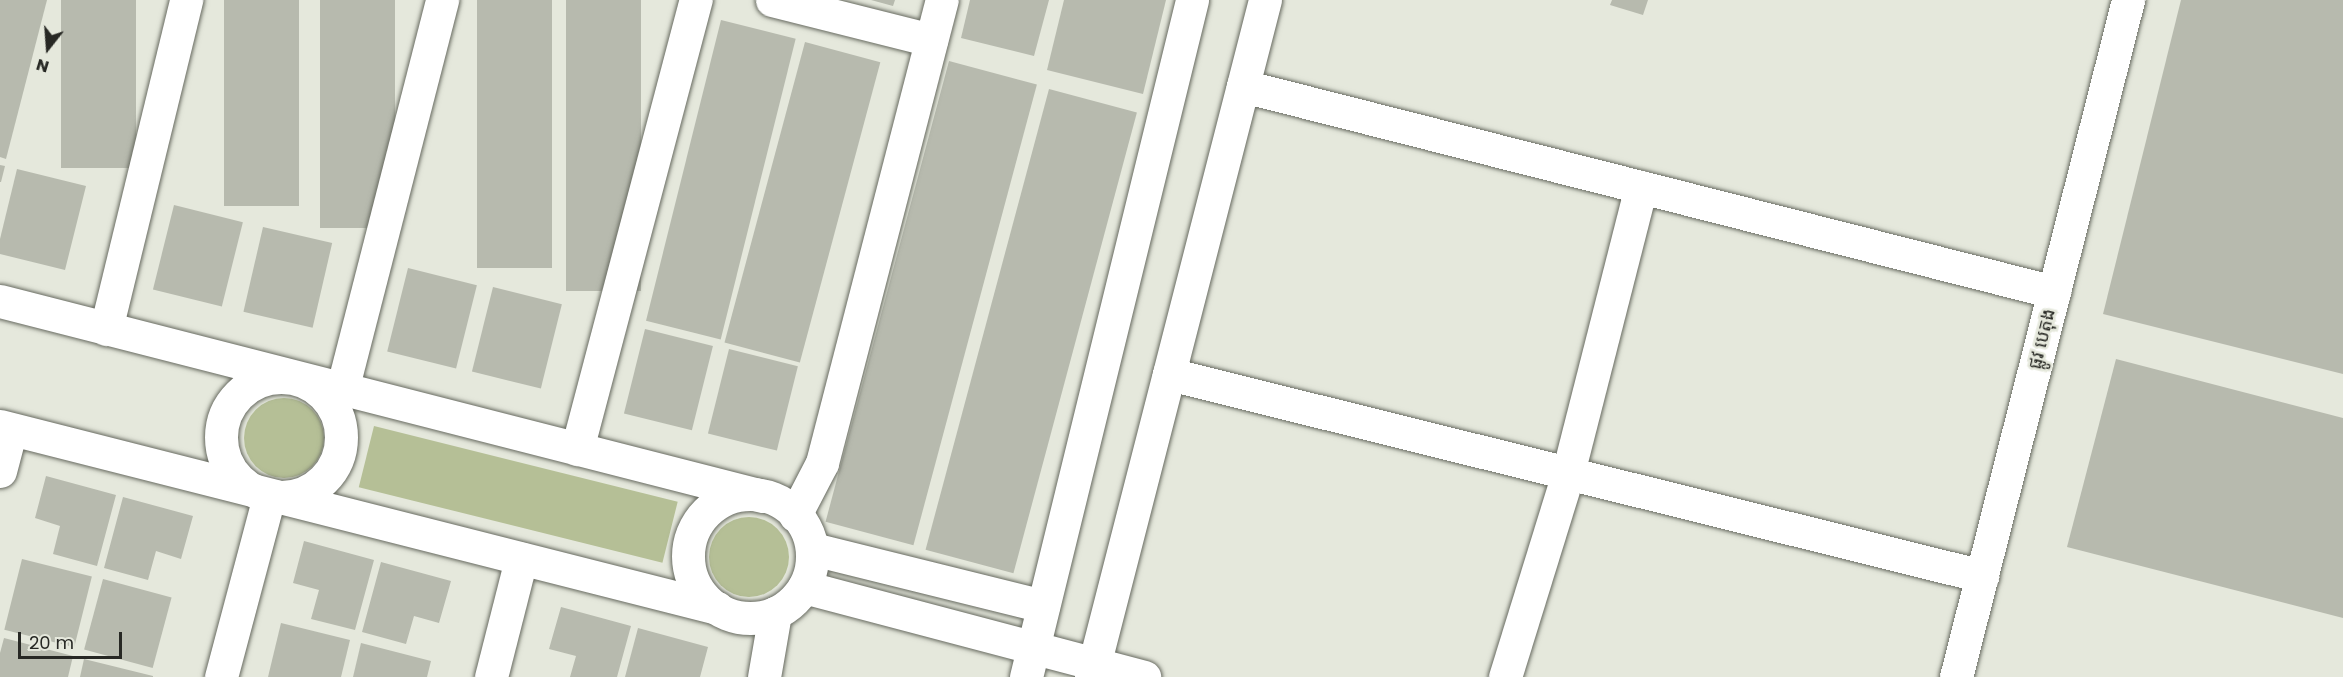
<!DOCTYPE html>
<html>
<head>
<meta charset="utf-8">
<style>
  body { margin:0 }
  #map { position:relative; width:2343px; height:677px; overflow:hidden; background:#e5e8dc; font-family:Poppins,"Noto Sans Khmer",sans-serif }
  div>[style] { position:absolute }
  .green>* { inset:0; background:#b5bf96; transform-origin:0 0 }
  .round { border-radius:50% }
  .building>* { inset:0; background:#b7baae; transform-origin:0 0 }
  .roads { filter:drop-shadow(0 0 2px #676a60) drop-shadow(0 0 2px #676a60) }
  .minor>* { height:33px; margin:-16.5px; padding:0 16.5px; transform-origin:16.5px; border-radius:16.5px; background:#fff }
  .minor>.ring { margin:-16.5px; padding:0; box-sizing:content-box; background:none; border:33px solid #fff; border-radius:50% }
  span { translate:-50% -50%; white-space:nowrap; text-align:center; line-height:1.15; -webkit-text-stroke:5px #e5e8dc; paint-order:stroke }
  .street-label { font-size:18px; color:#272824 }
  .north { position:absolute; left:18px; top:18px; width:60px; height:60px; -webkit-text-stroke:4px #e5e8dc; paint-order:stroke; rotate:197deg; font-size:16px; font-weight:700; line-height:24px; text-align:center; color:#272824 }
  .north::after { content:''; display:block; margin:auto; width:21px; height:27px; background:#272824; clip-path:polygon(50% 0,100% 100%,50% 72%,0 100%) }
  .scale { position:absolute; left:18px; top:632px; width:104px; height:27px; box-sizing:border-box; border:3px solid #272824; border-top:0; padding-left:8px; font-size:18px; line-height:21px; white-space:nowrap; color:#272824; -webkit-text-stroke:4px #e5e8dc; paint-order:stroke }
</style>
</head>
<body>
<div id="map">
  <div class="green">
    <div class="round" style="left:244px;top:398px;width:80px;height:80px"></div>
    <div style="left:374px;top:426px;width:313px;height:63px;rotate:14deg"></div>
    <div class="round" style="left:709px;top:517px;width:80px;height:80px"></div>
  </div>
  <div class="building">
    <div style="clip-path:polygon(0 0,47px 0,6px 159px,0 157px)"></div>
    <div style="left:61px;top:0;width:75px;height:168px"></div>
    <div style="left:224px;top:0;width:75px;height:206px"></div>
    <div style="left:320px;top:0;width:75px;height:228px"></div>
    <div style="left:477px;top:0;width:75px;height:268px"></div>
    <div style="left:566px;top:0;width:75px;height:291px"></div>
    <div style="clip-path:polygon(871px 0,895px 0,893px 6px)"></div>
    <div style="clip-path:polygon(970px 0,1049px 0,1034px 56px,961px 38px)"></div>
    <div style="clip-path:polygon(1064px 0,1166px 0,1143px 94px,1047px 70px)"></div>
    <div style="clip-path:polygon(1612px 0,1648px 0,1643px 15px,1610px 5px)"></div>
    <div style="clip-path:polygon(2181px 0,2343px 0,2343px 374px,2103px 314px)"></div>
    <div style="left:721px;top:20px;width:77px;height:310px;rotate:14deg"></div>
    <div style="left:805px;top:42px;width:78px;height:311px;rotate:15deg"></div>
    <div style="left:949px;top:61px;width:91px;height:477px;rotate:15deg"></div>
    <div style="left:1049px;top:89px;width:91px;height:477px;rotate:15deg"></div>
    <div style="clip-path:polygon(0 165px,5px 166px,1px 182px,0 182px)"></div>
    <div style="clip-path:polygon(17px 169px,86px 186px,65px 270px,0 254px,0 239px)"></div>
    <div style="left:174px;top:205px;width:71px;height:87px;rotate:14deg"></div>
    <div style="left:263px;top:227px;width:71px;height:87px;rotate:13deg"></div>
    <div style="left:408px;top:268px;width:71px;height:86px;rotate:14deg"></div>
    <div style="left:493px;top:287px;width:71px;height:87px;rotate:14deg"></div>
    <div style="left:645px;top:329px;width:70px;height:87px;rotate:14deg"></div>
    <div style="left:729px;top:349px;width:71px;height:87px;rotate:14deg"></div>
    <div style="clip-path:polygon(2116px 359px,2343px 418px,2343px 618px,2067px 547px)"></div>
    <div style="clip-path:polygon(46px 476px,116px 495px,97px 566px,53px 554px,60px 526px,35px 518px)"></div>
    <div style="clip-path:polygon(123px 497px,193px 516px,181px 559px,156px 551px,148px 580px,104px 568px)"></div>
    <div style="clip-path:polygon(304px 541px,374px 560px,355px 630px,311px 619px,319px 590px,293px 583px)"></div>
    <div style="left:22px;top:559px;width:72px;height:73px;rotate:14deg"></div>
    <div style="clip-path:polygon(381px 562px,451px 581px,439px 623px,414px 616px,406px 644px,362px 632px)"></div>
    <div style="left:103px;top:579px;width:71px;height:73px;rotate:15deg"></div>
    <div style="clip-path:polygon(561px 607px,631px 626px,617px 677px,570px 677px,576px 656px,549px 649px)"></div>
    <div style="clip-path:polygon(281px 623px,350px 640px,341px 677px,268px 677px)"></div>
    <div style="clip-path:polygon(638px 628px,708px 647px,700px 677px,625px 677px)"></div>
    <div style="clip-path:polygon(4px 638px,73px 656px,68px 677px,0 677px,0 653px)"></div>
    <div style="clip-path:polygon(361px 643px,431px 661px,427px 677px,353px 677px)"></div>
    <div style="clip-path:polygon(84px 659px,153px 676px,153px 677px,80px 677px)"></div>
  </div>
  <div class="roads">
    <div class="minor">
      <div style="left:772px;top:0;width:164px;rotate:14.1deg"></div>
      <div style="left:1243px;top:86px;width:837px;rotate:14.25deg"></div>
      <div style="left:0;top:301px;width:787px;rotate:14.35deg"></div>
      <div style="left:106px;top:329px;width:339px;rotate:-76.3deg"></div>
      <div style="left:1169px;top:374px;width:838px;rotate:13.95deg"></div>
      <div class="ring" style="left:221px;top:377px;width:87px;height:87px"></div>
      <div style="left:342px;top:390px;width:403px;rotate:-75.6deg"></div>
      <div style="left:0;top:426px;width:740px;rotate:14.24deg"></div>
      <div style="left:577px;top:449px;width:465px;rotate:-75.2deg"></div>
      <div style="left:0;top:471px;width:43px;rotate:-75.3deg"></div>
      <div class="ring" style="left:688px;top:494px;width:91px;height:91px"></div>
      <div style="left:795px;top:515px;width:59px;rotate:-62.6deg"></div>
      <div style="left:822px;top:463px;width:478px;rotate:-75.5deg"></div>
      <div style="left:813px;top:549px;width:237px;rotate:13.9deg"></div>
      <div style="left:804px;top:587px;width:352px;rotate:14.8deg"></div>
      <div style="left:221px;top:677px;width:187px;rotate:-75.1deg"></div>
      <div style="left:491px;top:677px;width:122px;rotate:-75.7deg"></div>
      <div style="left:764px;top:677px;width:65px;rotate:-80.2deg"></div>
      <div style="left:1026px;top:677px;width:697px;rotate:-76.22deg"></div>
      <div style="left:1091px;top:677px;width:699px;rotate:-75.59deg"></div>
      <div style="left:1505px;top:677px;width:214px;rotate:-72.8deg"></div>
      <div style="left:1568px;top:473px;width:295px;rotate:-75.7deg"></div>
      <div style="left:1956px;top:677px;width:699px;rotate:-75.74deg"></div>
    </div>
  </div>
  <div class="street-label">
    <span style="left:2042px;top:339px;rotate:-76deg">ផ្លូវ បេតុង</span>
  </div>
  <div class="north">N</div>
  <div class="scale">20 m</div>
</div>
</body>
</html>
